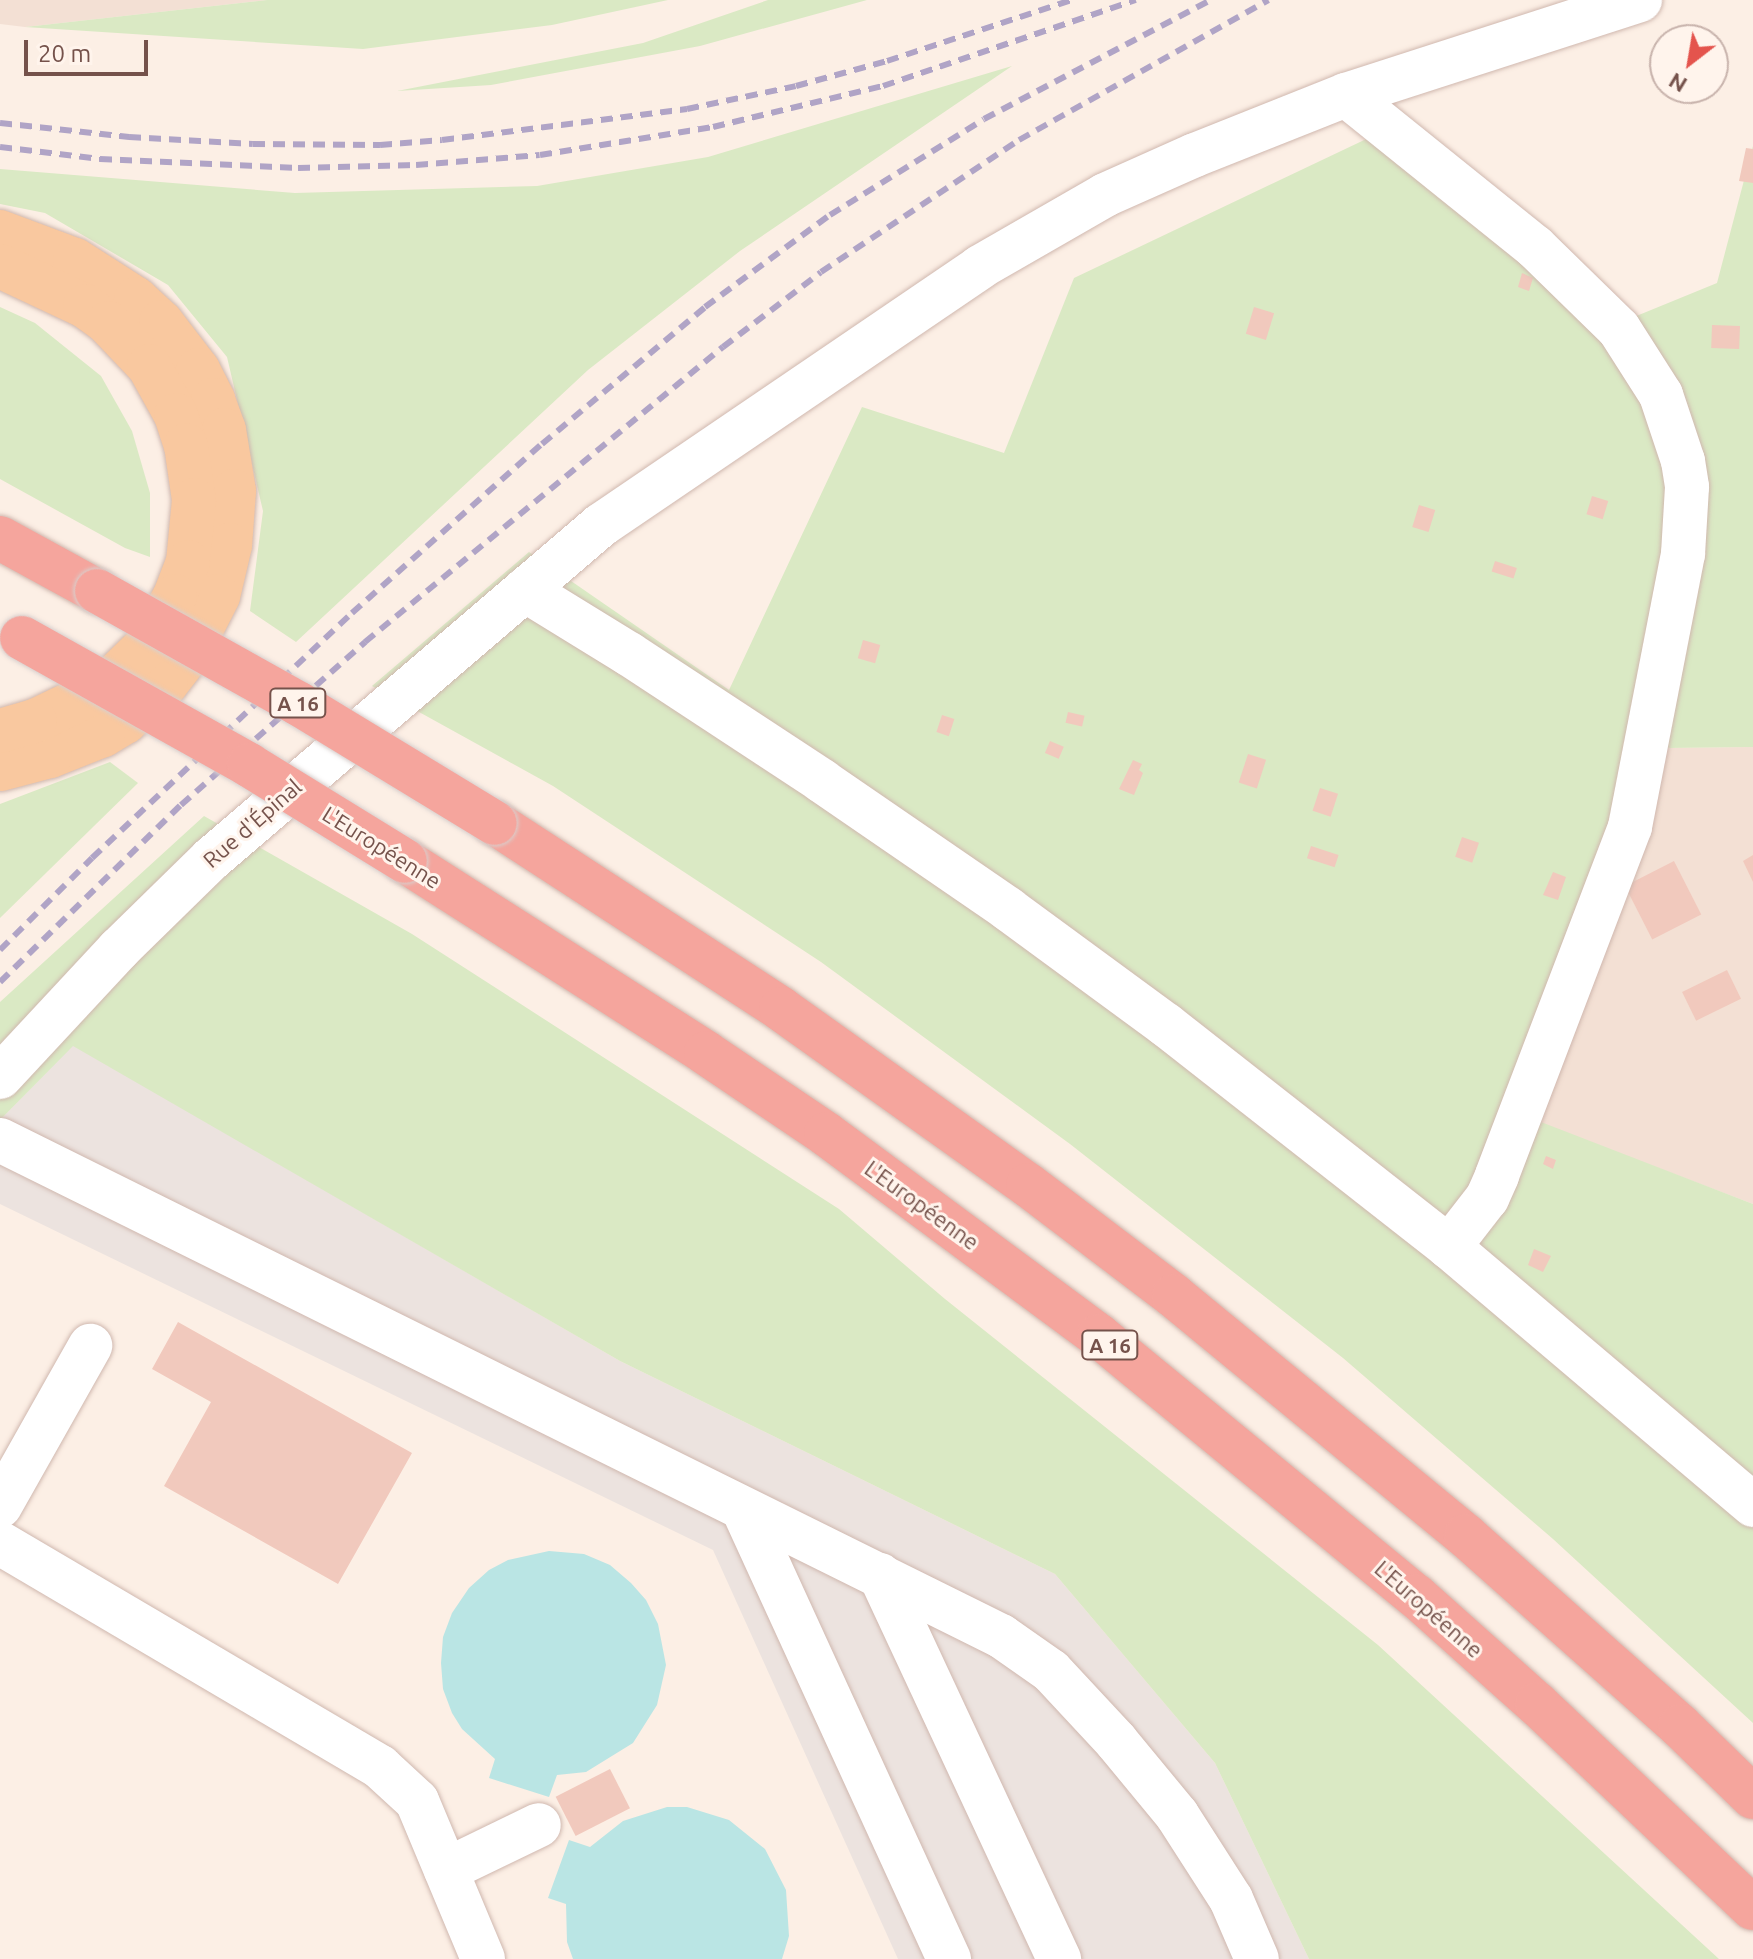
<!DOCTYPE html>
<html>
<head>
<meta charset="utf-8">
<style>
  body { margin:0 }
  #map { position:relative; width:1753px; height:1959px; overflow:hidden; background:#fcefe5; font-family:Ubuntu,sans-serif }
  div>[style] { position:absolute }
  .residential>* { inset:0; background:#f3e0d4 }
  .industrial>* { inset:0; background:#ece3df }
  .green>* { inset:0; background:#dae9c4 }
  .water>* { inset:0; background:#bae5e4 }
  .building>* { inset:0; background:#f1c9bd; transform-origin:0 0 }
  .roads { filter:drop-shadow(0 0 2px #d0b8af) drop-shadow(0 0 2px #d0b8af) }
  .minor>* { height:44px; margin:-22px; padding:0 22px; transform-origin:22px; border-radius:22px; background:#fff }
  .major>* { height:44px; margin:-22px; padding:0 22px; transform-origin:22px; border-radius:22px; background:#f9c89f }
  .highway>* { height:44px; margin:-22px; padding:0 22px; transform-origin:22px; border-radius:22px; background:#f5a59d }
  .rail>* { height:6px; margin-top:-3px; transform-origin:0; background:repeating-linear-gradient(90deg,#b0a4c6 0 12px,transparent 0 20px) }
  .bridges { filter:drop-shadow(0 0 2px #d8cfcd) drop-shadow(0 0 2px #d8cfcd) }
  .highway-bridge>* { height:44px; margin:-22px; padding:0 22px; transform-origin:22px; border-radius:22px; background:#f5a59d }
  span { translate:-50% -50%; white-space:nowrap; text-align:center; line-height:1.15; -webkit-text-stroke:6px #fff4ec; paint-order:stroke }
  .shield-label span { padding:2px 6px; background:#fff4ec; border:2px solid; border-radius:6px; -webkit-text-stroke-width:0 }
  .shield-label { font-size:20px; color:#75524b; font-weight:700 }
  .street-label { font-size:22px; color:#75524b }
  .north { position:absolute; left:1649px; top:24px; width:80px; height:80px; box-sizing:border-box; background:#fff4ec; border:2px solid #c8b3ac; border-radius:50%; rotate:211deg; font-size:22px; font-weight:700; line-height:32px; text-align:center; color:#75524b }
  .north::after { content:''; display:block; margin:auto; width:28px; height:36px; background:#e4544d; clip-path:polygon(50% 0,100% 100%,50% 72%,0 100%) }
  .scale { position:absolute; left:24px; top:40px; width:124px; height:36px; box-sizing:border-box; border:4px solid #75524b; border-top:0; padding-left:10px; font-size:24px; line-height:28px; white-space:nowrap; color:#75524b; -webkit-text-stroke:6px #fff4ec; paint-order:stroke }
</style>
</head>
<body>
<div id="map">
  <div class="residential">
    <div style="clip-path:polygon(0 0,267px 0,25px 27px,0 24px)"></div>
    <div style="clip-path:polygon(1753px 747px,1753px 1204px,1540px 1123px,1667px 748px)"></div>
  </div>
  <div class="industrial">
    <div style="clip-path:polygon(73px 1045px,620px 1361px,1055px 1574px,1215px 1763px,1309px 1959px,898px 1959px,713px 1550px,0 1204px,0 1120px)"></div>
  </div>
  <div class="green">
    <div style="clip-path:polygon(267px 0,668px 0,552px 25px,363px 49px,25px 27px)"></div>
    <div style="clip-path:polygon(768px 0,867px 0,700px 46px,491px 85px,397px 91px,643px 43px)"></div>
    <div style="clip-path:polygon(1012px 66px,740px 251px,588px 370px,296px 642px,250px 611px,263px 511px,227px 357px,168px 285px,45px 213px,0 204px,0 169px,295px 193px,537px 186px,708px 157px)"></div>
    <div style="clip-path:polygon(1400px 123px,1629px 319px,1717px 283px,1753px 146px,1753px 747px,1667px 748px,1541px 1122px,1753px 1204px,1753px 1723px,1553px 1539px,1343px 1358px,1070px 1144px,821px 962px,553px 786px,372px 686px,529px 552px,729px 690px,862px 407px,1004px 453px,1074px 278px)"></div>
    <div style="clip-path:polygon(0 307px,35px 323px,101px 376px,132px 431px,150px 493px,150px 557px,125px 548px,0 479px)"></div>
    <div style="clip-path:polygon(110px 762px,138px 783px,0 918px,0 804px)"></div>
    <div style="clip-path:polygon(204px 816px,412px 934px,839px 1209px,945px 1299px,1378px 1645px,1719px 1959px,1309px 1959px,1215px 1763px,1055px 1574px,620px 1361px,73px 1046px,0 1120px,0 1002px)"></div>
  </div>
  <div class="water">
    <div style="clip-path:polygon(549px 1551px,584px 1554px,610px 1565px,631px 1583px,646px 1600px,658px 1624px,666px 1665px,657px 1705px,633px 1743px,586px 1772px,557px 1775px,549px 1797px,489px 1778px,495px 1759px,462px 1729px,452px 1713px,443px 1689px,441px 1663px,443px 1637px,452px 1613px,469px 1588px,489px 1570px,508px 1560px)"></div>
    <div style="clip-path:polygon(667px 1807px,687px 1807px,729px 1820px,765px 1849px,786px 1890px,789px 1936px,782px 1959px,573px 1959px,567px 1942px,566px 1904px,548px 1898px,569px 1840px,590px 1847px,623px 1821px)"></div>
  </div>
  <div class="building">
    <div style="clip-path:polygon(1746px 148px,1753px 149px,1753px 183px,1739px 181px)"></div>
    <div style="clip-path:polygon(1522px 273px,1533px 278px,1529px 291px,1518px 287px)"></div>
    <div style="left:1254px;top:307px;width:21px;height:28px;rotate:17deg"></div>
    <div style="left:1712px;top:325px;width:28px;height:23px;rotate:2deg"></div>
    <div style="left:1592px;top:496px;width:17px;height:19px;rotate:17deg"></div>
    <div style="left:1419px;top:505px;width:17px;height:23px;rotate:17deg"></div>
    <div style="left:1495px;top:561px;width:23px;height:11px;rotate:18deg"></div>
    <div style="left:863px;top:640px;width:18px;height:19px;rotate:16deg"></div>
    <div style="left:1068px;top:712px;width:17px;height:11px;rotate:13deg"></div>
    <div style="left:942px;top:715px;width:13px;height:18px;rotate:18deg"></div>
    <div style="left:1050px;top:741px;width:15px;height:13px;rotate:23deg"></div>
    <div style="left:1248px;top:754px;width:19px;height:30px;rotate:18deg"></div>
    <div style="clip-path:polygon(1133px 760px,1142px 764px,1139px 770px,1143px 773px,1134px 795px,1119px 789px)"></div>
    <div style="left:1320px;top:788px;width:19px;height:24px;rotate:18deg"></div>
    <div style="left:1462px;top:837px;width:18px;height:21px;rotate:19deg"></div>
    <div style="left:1311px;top:846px;width:29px;height:13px;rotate:18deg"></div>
    <div style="clip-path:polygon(1753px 855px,1753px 882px,1743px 861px)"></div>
    <div style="left:1674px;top:861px;width:60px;height:55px;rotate:63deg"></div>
    <div style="clip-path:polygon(1553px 872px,1566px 877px,1558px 900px,1543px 895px)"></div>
    <div style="left:1727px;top:970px;width:32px;height:50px;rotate:64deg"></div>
    <div style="clip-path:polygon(1546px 1156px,1556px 1160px,1553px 1169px,1543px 1164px)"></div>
    <div style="clip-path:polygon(1534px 1249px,1551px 1256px,1543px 1272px,1528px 1265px)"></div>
    <div style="clip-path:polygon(178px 1322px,412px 1453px,338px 1584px,164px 1486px,211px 1402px,152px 1369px)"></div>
    <div style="left:610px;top:1769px;width:44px;height:61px;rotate:63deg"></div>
  </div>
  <div class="roads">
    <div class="minor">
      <div style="left:1346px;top:95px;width:243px;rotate:38.8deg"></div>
      <div style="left:1535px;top:247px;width:117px;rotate:44.3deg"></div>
      <div style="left:1619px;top:329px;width:78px;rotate:57.5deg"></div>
      <div style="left:1661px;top:395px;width:70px;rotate:71.6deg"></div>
      <div style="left:1683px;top:461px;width:26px;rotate:81deg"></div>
      <div style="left:1687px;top:487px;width:67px;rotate:93.4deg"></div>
      <div style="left:1683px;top:554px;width:278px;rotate:101deg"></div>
      <div style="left:1630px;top:827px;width:373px;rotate:110.9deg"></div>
      <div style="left:1497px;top:1176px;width:24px;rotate:114deg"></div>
      <div style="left:1487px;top:1198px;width:62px;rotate:127.8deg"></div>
      <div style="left:525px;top:590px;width:122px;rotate:31.6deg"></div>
      <div style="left:629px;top:654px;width:231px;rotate:33.3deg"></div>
      <div style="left:822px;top:781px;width:226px;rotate:34.5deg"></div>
      <div style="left:1008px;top:909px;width:196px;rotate:36.3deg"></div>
      <div style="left:1166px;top:1025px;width:360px;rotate:38.1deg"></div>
      <div style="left:1449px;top:1247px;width:399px;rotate:40.3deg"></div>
      <div style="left:0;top:1077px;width:175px;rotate:-47.1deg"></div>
      <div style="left:119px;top:949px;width:129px;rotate:-44.4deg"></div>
      <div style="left:211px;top:859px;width:513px;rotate:-40.58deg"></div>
      <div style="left:601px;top:525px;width:458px;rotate:-34.2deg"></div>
      <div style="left:980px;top:267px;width:144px;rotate:-29.9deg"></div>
      <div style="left:1105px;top:195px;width:98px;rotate:-24deg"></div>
      <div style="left:1195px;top:155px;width:162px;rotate:-21.7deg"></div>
      <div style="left:1346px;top:95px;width:309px;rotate:-17.9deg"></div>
      <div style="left:0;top:1140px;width:1117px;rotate:26.36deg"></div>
      <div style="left:1001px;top:1636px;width:61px;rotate:35deg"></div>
      <div style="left:1051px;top:1671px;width:96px;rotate:47.1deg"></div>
      <div style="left:1116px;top:1741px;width:96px;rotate:50.5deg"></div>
      <div style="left:1177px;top:1815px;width:100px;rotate:57.3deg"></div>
      <div style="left:1231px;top:1899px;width:65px;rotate:66.6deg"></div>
      <div style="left:0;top:1506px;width:184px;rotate:-60.6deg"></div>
      <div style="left:743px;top:1509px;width:495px;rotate:65.4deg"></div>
      <div style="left:0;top:1543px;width:441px;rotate:30.5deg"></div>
      <div style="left:380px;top:1767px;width:50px;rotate:42.6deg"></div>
      <div style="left:417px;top:1801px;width:171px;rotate:67.3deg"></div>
      <div style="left:880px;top:1575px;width:424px;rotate:65deg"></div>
      <div style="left:446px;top:1870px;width:103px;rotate:-25.8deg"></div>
    </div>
    <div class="major">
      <div style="left:0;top:232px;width:80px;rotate:20.5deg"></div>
      <div style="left:75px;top:260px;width:72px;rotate:32.6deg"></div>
      <div style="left:136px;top:299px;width:34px;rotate:43deg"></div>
      <div style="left:161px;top:322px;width:61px;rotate:52.4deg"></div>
      <div style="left:198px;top:370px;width:34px;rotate:63deg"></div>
      <div style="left:213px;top:400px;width:32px;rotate:70deg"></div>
      <div style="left:224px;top:430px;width:62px;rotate:80.7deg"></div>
      <div style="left:234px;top:491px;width:54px;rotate:94.2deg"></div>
      <div style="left:230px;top:545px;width:52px;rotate:103.2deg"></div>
      <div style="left:218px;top:596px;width:68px;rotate:116.9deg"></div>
      <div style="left:187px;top:657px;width:34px;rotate:128deg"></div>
      <div style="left:166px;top:684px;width:56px;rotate:137.2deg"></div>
      <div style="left:125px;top:722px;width:26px;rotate:149deg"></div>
      <div style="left:103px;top:735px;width:57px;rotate:158.4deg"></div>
      <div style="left:50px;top:756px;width:52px;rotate:165.4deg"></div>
      <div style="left:0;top:266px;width:94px;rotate:25.2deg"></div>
      <div style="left:85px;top:306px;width:29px;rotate:36deg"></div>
      <div style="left:108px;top:323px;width:59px;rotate:46.4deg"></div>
      <div style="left:149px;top:366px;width:56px;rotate:61.1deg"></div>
      <div style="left:176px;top:415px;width:32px;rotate:72deg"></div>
      <div style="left:186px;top:445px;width:56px;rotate:81.7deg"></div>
      <div style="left:194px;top:500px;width:62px;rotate:95.5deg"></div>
      <div style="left:188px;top:562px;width:36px;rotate:111deg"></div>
      <div style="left:175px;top:596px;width:59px;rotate:120.5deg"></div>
      <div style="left:145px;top:647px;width:47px;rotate:135.9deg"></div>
      <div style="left:111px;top:680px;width:27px;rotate:146deg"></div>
      <div style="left:89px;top:695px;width:60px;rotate:154.3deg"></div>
      <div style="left:35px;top:721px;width:36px;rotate:164deg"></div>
    </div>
    <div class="highway">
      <div style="left:0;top:538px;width:111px;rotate:28.7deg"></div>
      <div style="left:495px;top:823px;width:341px;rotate:33deg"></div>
      <div style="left:781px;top:1009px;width:303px;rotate:35.5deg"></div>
      <div style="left:1028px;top:1185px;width:183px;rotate:37.2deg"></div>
      <div style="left:1174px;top:1296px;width:378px;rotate:39.4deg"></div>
      <div style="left:1466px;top:1536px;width:286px;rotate:41.6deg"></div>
      <div style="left:1680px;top:1726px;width:102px;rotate:44.2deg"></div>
      <div style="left:405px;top:861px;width:357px;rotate:32.5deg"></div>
      <div style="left:706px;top:1053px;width:145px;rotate:34deg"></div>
      <div style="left:826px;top:1134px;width:340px;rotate:36.5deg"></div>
      <div style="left:1099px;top:1336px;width:410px;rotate:39.4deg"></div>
      <div style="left:1416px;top:1596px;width:162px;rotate:41.8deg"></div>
      <div style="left:1537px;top:1704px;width:297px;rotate:43.4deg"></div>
    </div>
  </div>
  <div class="rail">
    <div style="left:0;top:123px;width:130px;rotate:6.2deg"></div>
    <div style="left:129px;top:137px;width:124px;rotate:3.2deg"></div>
    <div style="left:253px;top:144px;width:127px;rotate:0.5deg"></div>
    <div style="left:380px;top:145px;width:62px;rotate:-4.6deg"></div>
    <div style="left:442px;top:140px;width:247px;rotate:-7.2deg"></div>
    <div style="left:687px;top:109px;width:111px;rotate:-11.9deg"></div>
    <div style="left:796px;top:86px;width:94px;rotate:-15.4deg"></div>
    <div style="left:887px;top:61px;width:194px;rotate:-18.3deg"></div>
    <div style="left:0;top:147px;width:101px;rotate:6.8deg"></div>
    <div style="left:100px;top:159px;width:198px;rotate:2.6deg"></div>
    <div style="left:298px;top:168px;width:118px;rotate:-1.5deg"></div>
    <div style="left:416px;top:165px;width:124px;rotate:-4.6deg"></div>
    <div style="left:540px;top:155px;width:175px;rotate:-9.2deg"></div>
    <div style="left:713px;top:127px;width:175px;rotate:-13.6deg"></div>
    <div style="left:883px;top:86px;width:267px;rotate:-18.8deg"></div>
    <div style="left:0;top:950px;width:130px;rotate:-45deg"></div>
    <div style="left:92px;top:858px;width:357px;rotate:-43.3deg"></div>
    <div style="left:352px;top:613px;width:254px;rotate:-41.7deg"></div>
    <div style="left:542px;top:444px;width:213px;rotate:-40deg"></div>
    <div style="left:705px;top:307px;width:155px;rotate:-36.4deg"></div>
    <div style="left:830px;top:215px;width:181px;rotate:-31.9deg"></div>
    <div style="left:984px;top:119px;width:256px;rotate:-27.7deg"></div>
    <div style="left:0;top:982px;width:253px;rotate:-44.4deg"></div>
    <div style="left:181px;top:805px;width:246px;rotate:-41.5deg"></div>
    <div style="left:365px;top:642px;width:464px;rotate:-39.5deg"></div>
    <div style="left:723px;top:347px;width:123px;rotate:-37.4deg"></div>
    <div style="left:821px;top:272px;width:238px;rotate:-33.7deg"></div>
    <div style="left:1019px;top:140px;width:286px;rotate:-29.3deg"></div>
  </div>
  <div class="bridges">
    <div class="highway-bridge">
      <div style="left:97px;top:591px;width:231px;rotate:29.2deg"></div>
      <div style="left:299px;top:704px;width:229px;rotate:31.3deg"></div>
      <div style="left:22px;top:638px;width:260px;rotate:29.2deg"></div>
      <div style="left:249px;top:765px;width:183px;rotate:31.6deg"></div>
    </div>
  </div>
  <div class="shield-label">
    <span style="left:298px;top:703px">A 16</span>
    <span style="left:1110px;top:1345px">A 16</span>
  </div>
  <div class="street-label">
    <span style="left:252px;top:823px;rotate:-41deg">Rue d'Épinal</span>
    <span style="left:382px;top:847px;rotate:32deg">L'Européenne</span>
    <span style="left:922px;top:1205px;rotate:36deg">L'Européenne</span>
    <span style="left:1429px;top:1609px;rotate:41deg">L'Européenne</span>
  </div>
  <div class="north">N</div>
  <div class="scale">20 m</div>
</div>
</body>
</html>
